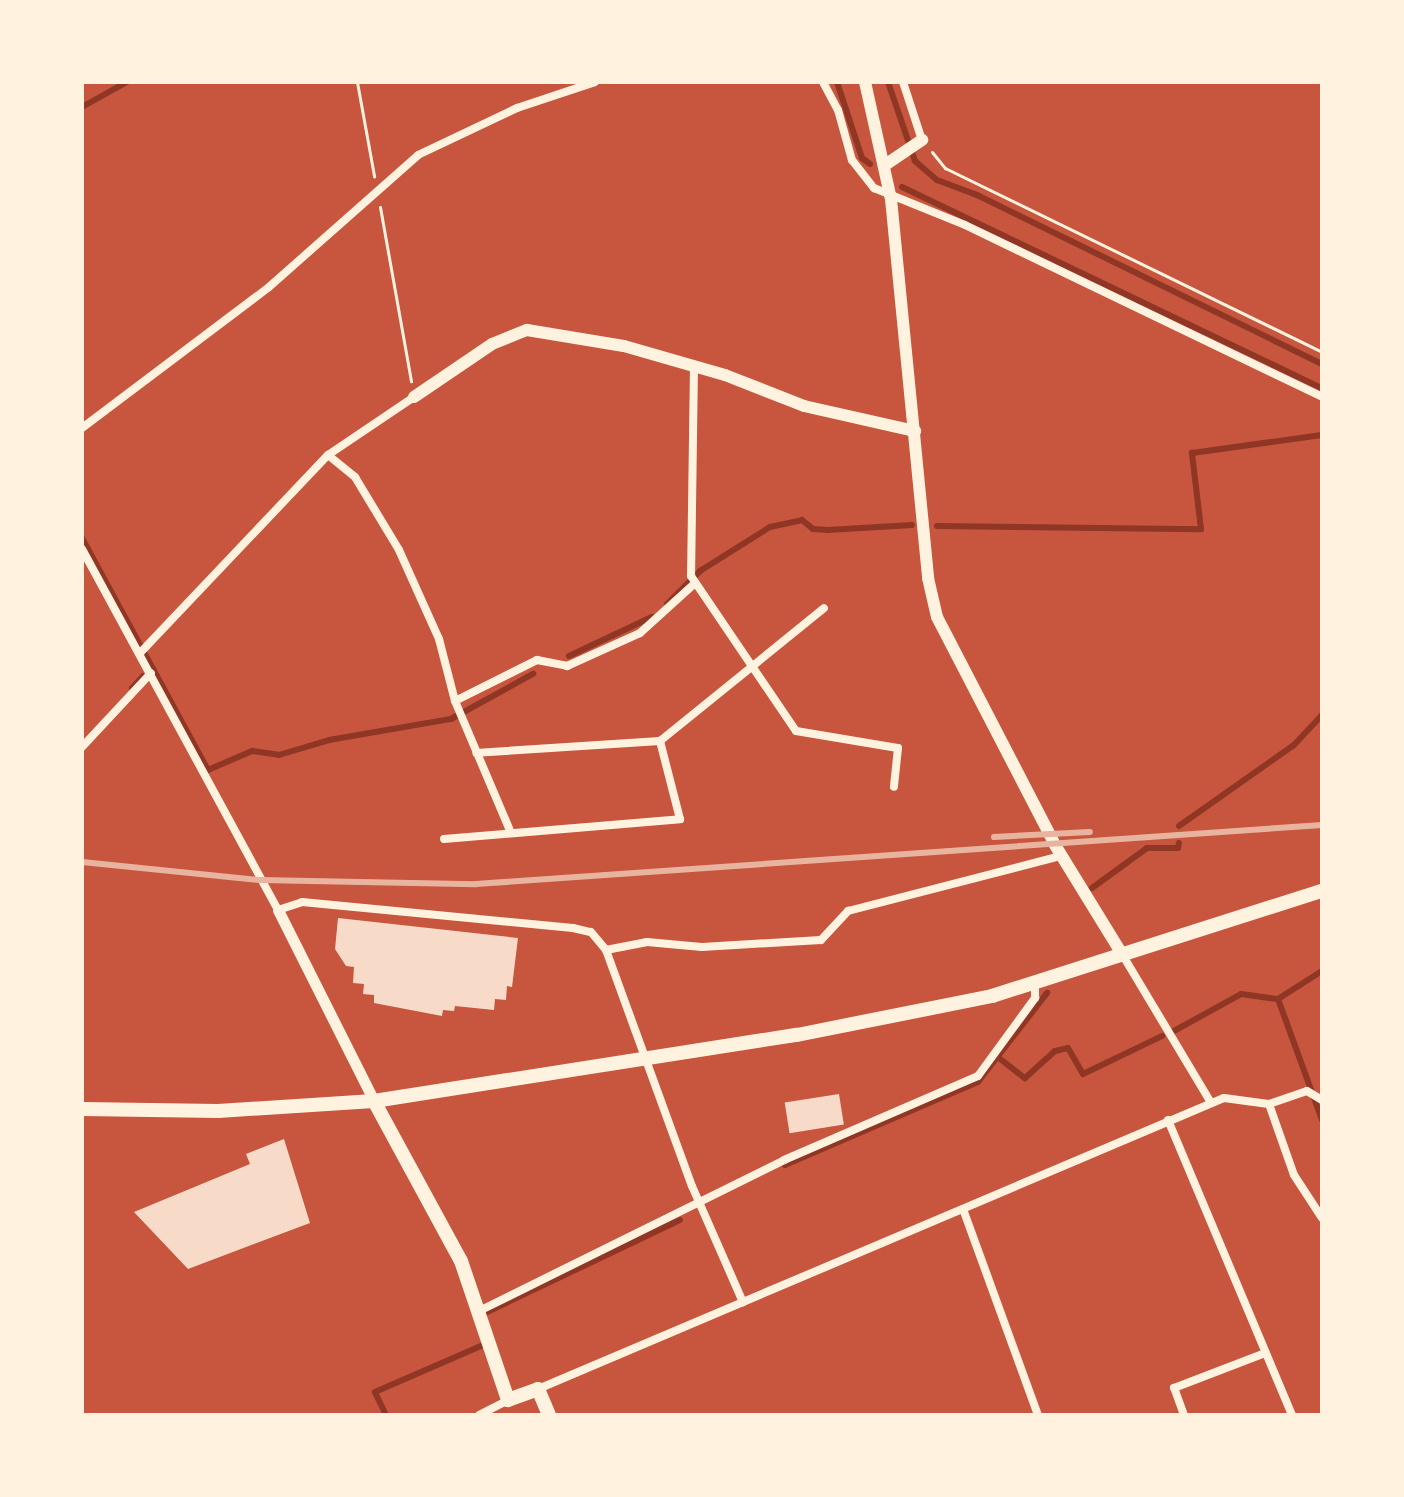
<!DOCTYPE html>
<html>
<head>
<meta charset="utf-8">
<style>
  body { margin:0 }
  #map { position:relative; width:1404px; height:1497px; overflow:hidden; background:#c8553d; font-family:Cabin,sans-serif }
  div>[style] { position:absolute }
  .stream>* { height:6px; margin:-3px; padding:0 3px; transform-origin:3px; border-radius:3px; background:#8f3625 }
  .building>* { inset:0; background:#f7dbc8; transform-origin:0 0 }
  .path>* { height:3px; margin:-1.5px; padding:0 1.5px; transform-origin:1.5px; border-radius:1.5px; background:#fff3e0 }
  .minor>* { height:8px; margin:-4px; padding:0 4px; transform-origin:4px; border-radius:4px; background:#fff3e0 }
  .tertiary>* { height:11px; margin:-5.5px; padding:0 5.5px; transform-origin:5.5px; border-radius:5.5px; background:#fff3e0 }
  .secondary>* { height:12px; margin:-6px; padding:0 6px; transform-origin:6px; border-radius:6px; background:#fff3e0 }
  .primary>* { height:14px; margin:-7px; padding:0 7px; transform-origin:7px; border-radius:7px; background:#fff3e0 }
  .trunk>* { height:14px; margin:-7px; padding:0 7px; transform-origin:7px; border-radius:7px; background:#fff3e0 }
  .rail>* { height:6px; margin:-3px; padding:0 3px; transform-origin:3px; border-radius:3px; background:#e9b49f }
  span { translate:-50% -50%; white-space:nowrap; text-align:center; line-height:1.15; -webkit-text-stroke:8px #fff3e0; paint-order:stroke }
  .frame { position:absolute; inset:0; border:84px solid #fff3e0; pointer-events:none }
</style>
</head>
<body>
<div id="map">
  <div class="stream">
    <div style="left:837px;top:82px;width:80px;rotate:71.8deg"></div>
    <div style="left:862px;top:158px;width:10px;rotate:37deg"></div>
    <div style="left:888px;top:82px;width:83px;rotate:71.1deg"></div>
    <div style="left:915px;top:161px;width:29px;rotate:41deg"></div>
    <div style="left:937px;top:180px;width:43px;rotate:20.6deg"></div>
    <div style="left:977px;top:195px;width:384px;rotate:26.1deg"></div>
    <div style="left:82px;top:107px;width:51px;rotate:-29.1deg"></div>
    <div style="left:902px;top:187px;width:466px;rotate:25.6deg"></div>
    <div style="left:937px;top:526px;width:264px;rotate:0.7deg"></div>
    <div style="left:1201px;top:529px;width:77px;rotate:-96.8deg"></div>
    <div style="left:1192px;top:453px;width:131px;rotate:-7.9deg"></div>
    <div style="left:82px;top:538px;width:264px;rotate:61.5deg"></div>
    <div style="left:208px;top:770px;width:48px;rotate:-23.4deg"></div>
    <div style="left:252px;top:751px;width:27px;rotate:8deg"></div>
    <div style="left:279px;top:755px;width:52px;rotate:-16.7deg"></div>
    <div style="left:329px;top:740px;width:124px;rotate:-9.8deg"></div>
    <div style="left:451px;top:719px;width:94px;rotate:-28.8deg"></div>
    <div style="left:667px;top:604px;width:47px;rotate:-45deg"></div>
    <div style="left:700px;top:571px;width:83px;rotate:-32.2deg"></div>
    <div style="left:770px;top:527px;width:33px;rotate:-12deg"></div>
    <div style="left:802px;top:520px;width:14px;rotate:39deg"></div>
    <div style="left:813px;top:529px;width:15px;rotate:4deg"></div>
    <div style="left:828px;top:530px;width:84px;rotate:-3.4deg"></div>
    <div style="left:569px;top:656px;width:92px;rotate:-25.2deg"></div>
    <div style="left:132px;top:688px;width:16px;rotate:-47deg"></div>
    <div style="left:1179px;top:826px;width:141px;rotate:-35.2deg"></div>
    <div style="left:1294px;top:745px;width:41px;rotate:-47deg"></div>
    <div style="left:1092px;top:888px;width:68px;rotate:-36deg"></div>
    <div style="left:1147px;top:848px;width:31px"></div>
    <div style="left:1178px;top:848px;width:5px;rotate:-79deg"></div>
    <div style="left:1278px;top:999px;width:129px;rotate:70deg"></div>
    <div style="left:1174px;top:1031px;width:77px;rotate:-28.9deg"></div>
    <div style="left:1241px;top:994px;width:37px;rotate:8deg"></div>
    <div style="left:1278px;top:999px;width:52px;rotate:-32.5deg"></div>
    <div style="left:999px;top:1058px;width:33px;rotate:38deg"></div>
    <div style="left:1025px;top:1078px;width:40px;rotate:-42deg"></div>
    <div style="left:1055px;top:1051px;width:13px;rotate:-13deg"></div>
    <div style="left:1068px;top:1048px;width:30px;rotate:60deg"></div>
    <div style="left:1083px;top:1074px;width:88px;rotate:-25.7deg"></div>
    <div style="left:785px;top:1165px;width:210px;rotate:-23.3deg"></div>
    <div style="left:978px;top:1082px;width:113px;rotate:-52.2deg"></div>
    <div style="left:485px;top:1313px;width:216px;rotate:-25.5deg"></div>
    <div style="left:386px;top:1415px;width:25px;rotate:-116deg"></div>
    <div style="left:375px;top:1392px;width:116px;rotate:-23.5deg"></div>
  </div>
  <div class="building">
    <div style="clip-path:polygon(338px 918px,518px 938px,512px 987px,507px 986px,506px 1000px,495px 999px,494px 1010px,455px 1006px,454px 1011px,443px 1010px,442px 1016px,374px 1003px,374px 995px,363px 994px,364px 984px,353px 983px,354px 967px,346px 966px,335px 949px)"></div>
    <div style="left:839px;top:1094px;width:31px;height:55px;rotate:81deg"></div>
    <div style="clip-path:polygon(284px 1139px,310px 1223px,188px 1269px,134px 1212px,250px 1164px,246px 1154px)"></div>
  </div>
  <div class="path">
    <div style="left:357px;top:82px;width:96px;rotate:79.7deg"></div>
    <div style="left:932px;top:152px;width:21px;rotate:51deg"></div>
    <div style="left:945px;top:168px;width:420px;rotate:26deg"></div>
    <div style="left:380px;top:207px;width:177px;rotate:79.9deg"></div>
  </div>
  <div class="minor">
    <div style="left:823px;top:82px;width:32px;rotate:62deg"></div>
    <div style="left:838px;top:110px;width:52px;rotate:74.4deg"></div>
    <div style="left:852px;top:160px;width:36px;rotate:52deg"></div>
    <div style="left:874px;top:188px;width:98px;rotate:22.1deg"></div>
    <div style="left:965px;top:225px;width:396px;rotate:25.7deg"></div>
    <div style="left:903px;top:82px;width:61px;rotate:71.9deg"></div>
    <div style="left:694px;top:365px;width:211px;rotate:90.8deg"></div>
    <div style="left:691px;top:576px;width:187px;rotate:55.9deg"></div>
    <div style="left:796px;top:731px;width:103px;rotate:9.5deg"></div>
    <div style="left:898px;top:748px;width:39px;rotate:96deg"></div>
    <div style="left:82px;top:428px;width:234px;rotate:-37deg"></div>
    <div style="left:269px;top:287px;width:199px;rotate:-41.5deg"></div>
    <div style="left:418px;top:155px;width:110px;rotate:-25.4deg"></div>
    <div style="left:517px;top:108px;width:82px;rotate:-18.4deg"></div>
    <div style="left:328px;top:455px;width:35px;rotate:39deg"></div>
    <div style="left:355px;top:477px;width:85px;rotate:58.9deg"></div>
    <div style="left:399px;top:550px;width:98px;rotate:65.8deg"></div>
    <div style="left:439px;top:639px;width:64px;rotate:75.5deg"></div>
    <div style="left:455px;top:701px;width:143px;rotate:67deg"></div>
    <div style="left:82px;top:549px;width:411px;rotate:61.5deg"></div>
    <div style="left:278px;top:910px;width:25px;rotate:-18deg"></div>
    <div style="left:302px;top:902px;width:272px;rotate:5.5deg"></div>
    <div style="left:573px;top:928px;width:18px;rotate:13deg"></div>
    <div style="left:591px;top:932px;width:23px;rotate:50deg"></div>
    <div style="left:606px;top:950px;width:42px;rotate:-11deg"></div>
    <div style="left:647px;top:942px;width:55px;rotate:5.2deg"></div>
    <div style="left:702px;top:947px;width:119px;rotate:-3.4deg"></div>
    <div style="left:821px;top:940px;width:40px;rotate:-47deg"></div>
    <div style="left:848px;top:911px;width:220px;rotate:-14.5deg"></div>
    <div style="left:140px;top:653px;width:273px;rotate:-46.5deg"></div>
    <div style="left:328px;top:455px;width:104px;rotate:-34deg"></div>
    <div style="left:455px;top:701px;width:92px;rotate:-26.6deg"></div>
    <div style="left:537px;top:660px;width:31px;rotate:11deg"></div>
    <div style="left:567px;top:666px;width:80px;rotate:-24.3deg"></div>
    <div style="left:640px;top:633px;width:73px;rotate:-42.2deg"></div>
    <div style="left:660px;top:741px;width:211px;rotate:-39deg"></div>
    <div style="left:82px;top:747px;width:101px;rotate:-47deg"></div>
    <div style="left:444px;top:839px;width:237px;rotate:-4.8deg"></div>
    <div style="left:680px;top:819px;width:81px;rotate:-104.4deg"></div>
    <div style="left:660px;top:741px;width:184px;rotate:176.3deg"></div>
    <div style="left:606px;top:950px;width:251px;rotate:70deg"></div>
    <div style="left:692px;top:1186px;width:127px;rotate:66.3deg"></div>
    <div style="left:1122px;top:954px;width:171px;rotate:59.1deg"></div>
    <div style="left:1269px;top:1104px;width:40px;rotate:-18.9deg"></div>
    <div style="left:1307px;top:1091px;width:17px;rotate:31deg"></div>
    <div style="left:1168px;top:1120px;width:320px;rotate:67.2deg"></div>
    <div style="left:963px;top:1209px;width:219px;rotate:70deg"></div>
    <div style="left:477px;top:1312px;width:343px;rotate:-26.3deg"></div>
    <div style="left:784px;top:1160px;width:211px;rotate:-23.4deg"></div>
    <div style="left:978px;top:1076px;width:97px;rotate:-53.8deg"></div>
    <div style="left:1035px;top:998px;width:14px;rotate:-90deg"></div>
    <div style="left:538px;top:1389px;width:745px;rotate:-22.99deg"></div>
    <div style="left:1224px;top:1098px;width:45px;rotate:7.6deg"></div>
    <div style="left:1269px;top:1104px;width:75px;rotate:70.6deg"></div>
    <div style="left:1294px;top:1175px;width:51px;rotate:56.9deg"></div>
    <div style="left:479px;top:1415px;width:33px;rotate:-27deg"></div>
    <div style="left:1184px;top:1415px;width:29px;rotate:-110deg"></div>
    <div style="left:1174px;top:1388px;width:97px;rotate:-21deg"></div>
  </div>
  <div class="tertiary">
    <div style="left:278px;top:910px;width:214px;rotate:63.3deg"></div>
  </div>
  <div class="secondary">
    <div style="left:865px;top:82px;width:120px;rotate:77.5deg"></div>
    <div style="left:891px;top:199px;width:381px;rotate:84.4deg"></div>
    <div style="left:928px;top:578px;width:40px;rotate:77deg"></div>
    <div style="left:937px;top:617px;width:257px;rotate:62.6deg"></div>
    <div style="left:1055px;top:845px;width:128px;rotate:58.4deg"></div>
    <div style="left:885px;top:165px;width:45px;rotate:-34deg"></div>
    <div style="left:414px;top:397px;width:94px;rotate:-34.2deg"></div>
    <div style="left:492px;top:344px;width:38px;rotate:-22deg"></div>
    <div style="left:527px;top:330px;width:98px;rotate:9.4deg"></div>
    <div style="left:624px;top:346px;width:105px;rotate:16deg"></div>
    <div style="left:725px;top:375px;width:85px;rotate:21.4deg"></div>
    <div style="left:804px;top:406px;width:114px;rotate:12.7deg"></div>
  </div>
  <div class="primary">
    <div style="left:374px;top:1101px;width:182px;rotate:61.5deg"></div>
    <div style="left:461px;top:1261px;width:147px;rotate:71.3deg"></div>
    <div style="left:508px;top:1400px;width:32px;rotate:-20deg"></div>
    <div style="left:538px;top:1389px;width:28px;rotate:67deg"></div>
  </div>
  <div class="trunk">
    <div style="left:82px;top:1109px;width:136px;rotate:0.8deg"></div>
    <div style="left:218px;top:1111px;width:156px;rotate:-3.7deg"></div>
    <div style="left:374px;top:1101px;width:428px;rotate:-8.9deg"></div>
    <div style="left:797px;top:1035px;width:199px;rotate:-11.3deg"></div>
    <div style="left:992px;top:996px;width:346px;rotate:-17.7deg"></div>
  </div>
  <div class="rail">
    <div style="left:994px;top:837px;width:96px;rotate:-3deg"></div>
    <div style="left:82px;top:862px;width:179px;rotate:5.8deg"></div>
    <div style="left:260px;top:880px;width:216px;rotate:1.1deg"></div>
    <div style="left:476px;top:884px;width:848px;rotate:-3.99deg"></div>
  </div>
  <div class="frame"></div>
</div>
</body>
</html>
